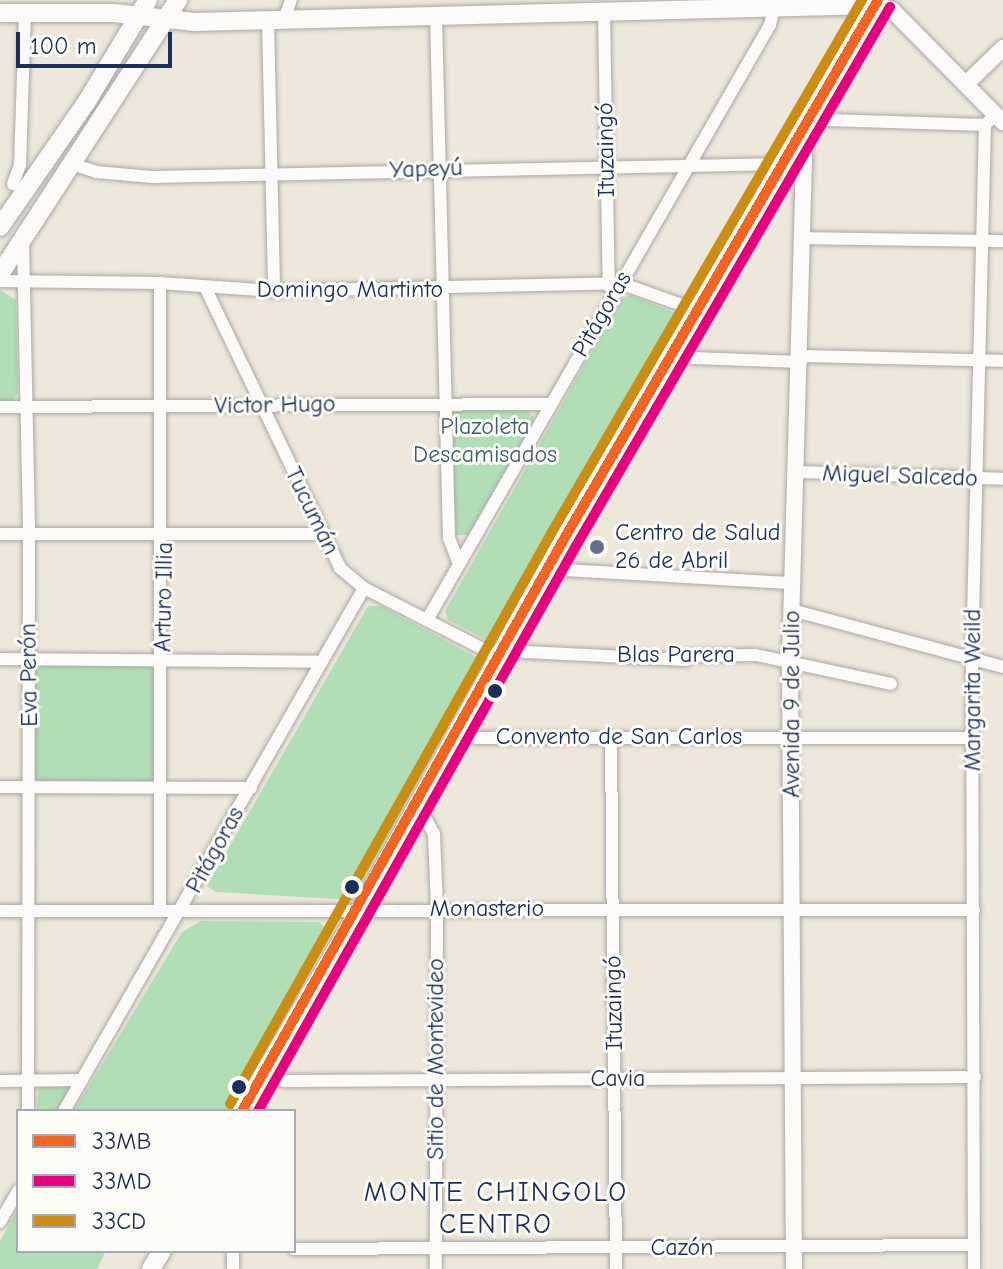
<!DOCTYPE html>
<html>
<head>
<meta charset="utf-8">
<style>
  body { margin:0 }
  #map { position:relative; width:1003px; height:1269px; overflow:hidden; background:#eee7db; font-family:"Comic Neue",sans-serif }
  div>[style] { position:absolute }
  .green>* { inset:0; background:#b2deb7; transform-origin:0 0 }
  .roads { filter:drop-shadow(0 0 2px #aaa8a7) drop-shadow(0 0 2px #aaa8a7) }
  .minor>* { height:12px; margin:-6px; padding:0 6px; transform-origin:6px; border-radius:6px; background:#fcfbfa }
  .tertiary>* { height:16px; margin:-8px; padding:0 8px; transform-origin:8px; border-radius:8px; background:#fcfbfa }
  .secondary>* { height:18px; margin:-9px; padding:0 9px; transform-origin:9px; border-radius:9px; background:#fcfbfa }
  .bus-1>* { height:10px; margin:-5px; padding:0 5px; transform-origin:5px; border-radius:5px; background:#f26522 }
  .bus-2>* { height:10px; margin:-5px; padding:0 5px; transform-origin:5px; border-radius:5px; background:#e5007d }
  .bus-3>* { height:10px; margin:-5px; padding:0 5px; transform-origin:5px; border-radius:5px; background:#cb8e13 }
  .dots>* { width:22px; height:22px; translate:-50% -50%; box-sizing:border-box; border:4px solid #fdfcf7; border-radius:50% }
  span { translate:-50% -50%; white-space:nowrap; text-align:center; line-height:1.15; -webkit-text-stroke:6px #fdfcf7; paint-order:stroke }
  .street-label { font-size:24px; color:#1b2f5e }
  .park-label { font-size:24px; color:#396170 }
  .poi-label { font-size:24px; color:#1b2f5e }
  .left { translate:0 -50%; text-align:left }
  .quarter-label { font-size:28px; color:#1b2f5e; letter-spacing:2px }
  .legend { position:absolute; left:16px; top:1109px; width:280px; height:144px; box-sizing:border-box; background:#fdfcf7; border:2px solid #a3aaba; margin:0; padding:10px 14px; list-style:none; font-size:24px; color:#1b2f5e }
  .legend li { display:flex; align-items:center; gap:16px; height:40px }
  .legend b { width:40px; border:2px solid #a3aaba }
  .scale { position:absolute; left:16px; top:32px; width:156px; height:36px; box-sizing:border-box; border:4px solid #1b2f5e; border-top:0; padding-left:10px; font-size:24px; line-height:28px; white-space:nowrap; color:#1b2f5e; -webkit-text-stroke:6px #fdfcf7; paint-order:stroke }
</style>
</head>
<body>
<div id="map">
  <div class="green">
    <div style="clip-path:polygon(0 290px,16px 300px,18px 393px,13px 401px,0 402px)"></div>
    <div style="clip-path:polygon(630px 295px,683px 316px,502px 640px,493px 643px,448px 620px,445px 611px,621px 300px)"></div>
    <div style="clip-path:polygon(525px 408px,534px 417px,533px 424px,468px 535px,456px 535px,450px 409px)"></div>
    <div style="clip-path:polygon(368px 606px,381px 606px,480px 659px,476px 676px,352px 900px,216px 892px,207px 886px)"></div>
    <div style="left:28px;top:659px;width:135px;height:128px"></div>
    <div style="clip-path:polygon(201px 921px,319px 922px,331px 934px,233px 1111px,74px 1111px,182px 932px)"></div>
    <div style="clip-path:polygon(39px 1087px,70px 1087px,57px 1111px,37px 1111px)"></div>
    <div style="clip-path:polygon(18px 1209px,18px 1251px,106px 1251px,97px 1269px,0 1269px,0 1241px)"></div>
  </div>
  <div class="roads">
    <div class="minor">
      <div style="left:604px;top:13px;width:273px;rotate:89deg"></div>
      <div style="left:436px;top:17px;width:521px;rotate:88.57deg"></div>
      <div style="left:449px;top:538px;width:28px;rotate:69deg"></div>
      <div style="left:284px;top:20px;width:21px;rotate:-71deg"></div>
      <div style="left:268px;top:21px;width:270px;rotate:88.7deg"></div>
      <div style="left:811px;top:114px;width:17px;rotate:21deg"></div>
      <div style="left:827px;top:120px;width:158px;rotate:1.8deg"></div>
      <div style="left:72px;top:164px;width:25px;rotate:18deg"></div>
      <div style="left:96px;top:172px;width:56px;rotate:5.1deg"></div>
      <div style="left:152px;top:177px;width:630px;rotate:-1.18deg"></div>
      <div style="left:13px;top:184px;width:20px;rotate:-70deg"></div>
      <div style="left:20px;top:165px;width:153px;rotate:-88.1deg"></div>
      <div style="left:801px;top:238px;width:202px;rotate:0.9deg"></div>
      <div style="left:23px;top:240px;width:294px;rotate:88.8deg"></div>
      <div style="left:29px;top:534px;width:577px;rotate:90.1deg"></div>
      <div style="left:0;top:281px;width:160px;rotate:0.7deg"></div>
      <div style="left:160px;top:283px;width:114px;rotate:4deg"></div>
      <div style="left:274px;top:291px;width:346px;rotate:-1.3deg"></div>
      <div style="left:620px;top:283px;width:81px;rotate:19.6deg"></div>
      <div style="left:160px;top:283px;width:627px;rotate:90deg"></div>
      <div style="left:206px;top:289px;width:310px;rotate:64.3deg"></div>
      <div style="left:340px;top:568px;width:31px;rotate:40deg"></div>
      <div style="left:364px;top:588px;width:152px;rotate:27.1deg"></div>
      <div style="left:672px;top:352px;width:22px;rotate:16deg"></div>
      <div style="left:693px;top:358px;width:108px;rotate:2.1deg"></div>
      <div style="left:801px;top:356px;width:202px;rotate:1.4deg"></div>
      <div style="left:0;top:407px;width:549px;rotate:-0.31deg"></div>
      <div style="left:797px;top:472px;width:206px;rotate:1.9deg"></div>
      <div style="left:0;top:534px;width:321px"></div>
      <div style="left:547px;top:569px;width:246px;rotate:3.3deg"></div>
      <div style="left:792px;top:610px;width:219px;rotate:15.1deg"></div>
      <div style="left:427px;top:620px;width:687px;rotate:-60.04deg"></div>
      <div style="left:770px;top:25px;width:17px;rotate:-77deg"></div>
      <div style="left:506px;top:646px;width:21px;rotate:17deg"></div>
      <div style="left:526px;top:652px;width:160px;rotate:2.9deg"></div>
      <div style="left:686px;top:660px;width:6px;rotate:-45deg"></div>
      <div style="left:690px;top:656px;width:66px;rotate:-0.9deg"></div>
      <div style="left:756px;top:655px;width:138px;rotate:12.1deg"></div>
      <div style="left:0;top:659px;width:321px;rotate:0.5deg"></div>
      <div style="left:459px;top:732px;width:20px;rotate:18deg"></div>
      <div style="left:478px;top:738px;width:494px"></div>
      <div style="left:611px;top:738px;width:531px;rotate:89.46deg"></div>
      <div style="left:0;top:787px;width:251px;rotate:0.2deg"></div>
      <div style="left:418px;top:805px;width:33px;rotate:61deg"></div>
      <div style="left:434px;top:834px;width:76px;rotate:87.7deg"></div>
      <div style="left:437px;top:910px;width:359px;rotate:90.2deg"></div>
      <div style="left:0;top:911px;width:974px;rotate:-0.06deg"></div>
      <div style="left:263px;top:1076px;width:23px;rotate:13deg"></div>
      <div style="left:285px;top:1081px;width:690px;rotate:-0.33deg"></div>
      <div style="left:0;top:1081px;width:82px;rotate:-0.7deg"></div>
      <div style="left:64px;top:1111px;width:603px;rotate:-60.16deg"></div>
      <div style="left:0;top:1222px;width:36px;rotate:-60deg"></div>
      <div style="left:294px;top:1249px;width:680px;rotate:-0.34deg"></div>
      <div style="left:233px;top:1251px;width:18px;rotate:90deg"></div>
      <div style="left:974px;top:1269px;width:610px;rotate:-90.19deg"></div>
      <div style="left:972px;top:659px;width:534px;rotate:-88.61deg"></div>
      <div style="left:985px;top:125px;width:14px;rotate:-45deg"></div>
    </div>
    <div class="tertiary">
      <div style="left:875px;top:5px;width:18px;rotate:16deg"></div>
      <div style="left:892px;top:10px;width:158px;rotate:45.3deg"></div>
      <div style="left:966px;top:84px;width:52px;rotate:-44.2deg"></div>
      <div style="left:794px;top:1269px;width:608px;rotate:-90.38deg"></div>
      <div style="left:790px;top:661px;width:492px;rotate:-88.4deg"></div>
      <div style="left:804px;top:169px;width:15px;rotate:-90deg"></div>
      <div style="left:804px;top:154px;width:14px;rotate:-129deg"></div>
    </div>
    <div class="secondary">
      <div style="left:0;top:13px;width:114px"></div>
      <div style="left:114px;top:13px;width:81px;rotate:6.4deg"></div>
      <div style="left:194px;top:22px;width:681px;rotate:-1.43deg"></div>
      <div style="left:0;top:227px;width:151px;rotate:-55.3deg"></div>
      <div style="left:86px;top:103px;width:120px;rotate:-59deg"></div>
      <div style="left:0;top:274px;width:327px;rotate:-57deg"></div>
      <div style="left:242px;top:1111px;width:250px;rotate:-59.7deg"></div>
      <div style="left:368px;top:895px;width:406px;rotate:-61.2deg"></div>
      <div style="left:564px;top:539px;width:624px;rotate:-59.78deg"></div>
      <div style="left:151px;top:1269px;width:21px;rotate:-59deg"></div>
    </div>
  </div>
  <div class="bus-1">
    <div style="left:242px;top:1111px;width:656px;rotate:-60.62deg"></div>
    <div style="left:564px;top:539px;width:624px;rotate:-59.78deg"></div>
  </div>
  <div class="bus-2">
    <div style="left:258px;top:1111px;width:648px;rotate:-60.63deg"></div>
    <div style="left:576px;top:546px;width:624px;rotate:-59.78deg"></div>
  </div>
  <div class="bus-3">
    <div style="left:230px;top:1104px;width:656px;rotate:-60.62deg"></div>
    <div style="left:552px;top:532px;width:616px;rotate:-59.77deg"></div>
  </div>
  <div class="dots">
    <div style="left:597px;top:547px;background:#656f8a"></div>
    <div style="left:495px;top:691px;background:#1b2f5e"></div>
    <div style="left:352px;top:887px;background:#1b2f5e"></div>
    <div style="left:239px;top:1087px;background:#1b2f5e"></div>
  </div>
  <div class="street-label">
    <span style="left:606px;top:150px;rotate:-91deg">Ituzaingó</span>
    <span style="left:426px;top:169px;rotate:-2deg">Yapeyú</span>
    <span style="left:350px;top:290px">Domingo Martinto</span>
    <span style="left:602px;top:314px;rotate:-60deg">Pitágoras</span>
    <span style="left:275px;top:405px;rotate:-1deg">Victor Hugo</span>
    <span style="left:900px;top:476px;rotate:2deg">Miguel Salcedo</span>
    <span style="left:312px;top:511px;rotate:64deg">Tucumán</span>
    <span style="left:164px;top:597px;rotate:-89deg">Arturo Illia</span>
    <span style="left:676px;top:655px">Blas Parera</span>
    <span style="left:29px;top:675px;rotate:-91deg">Eva Perón</span>
    <span style="left:973px;top:690px;rotate:-90deg">Margarita Weild</span>
    <span style="left:792px;top:704px;rotate:-90deg">Avenida 9 de Julio</span>
    <span style="left:619px;top:737px">Convento de San Carlos</span>
    <span style="left:215px;top:850px;rotate:-61deg">Pitágoras</span>
    <span style="left:487px;top:909px">Monasterio</span>
    <span style="left:614px;top:1003px;rotate:-91deg">Ituzaingó</span>
    <span style="left:436px;top:1059px;rotate:-90deg">Sitio de Montevideo</span>
    <span style="left:618px;top:1079px">Cavia</span>
    <span style="left:682px;top:1248px">Cazón</span>
  </div>
  <div class="park-label">
    <span style="left:485px;top:441px">Plazoleta<br>Descamisados</span>
  </div>
  <div class="poi-label">
    <span class="left" style="left:615px;top:547px">Centro de Salud<br>26 de Abril</span>
  </div>
  <div class="quarter-label">
    <span style="left:496px;top:1208px">MONTE CHINGOLO<br>CENTRO</span>
  </div>
  <ul class="legend">
  <li><b style="height:10px;background:#f26522"></b>33MB</li>
  <li><b style="height:10px;background:#e5007d"></b>33MD</li>
  <li><b style="height:10px;background:#cb8e13"></b>33CD</li>
  </ul>
  <div class="scale">100 m</div>
</div>
</body>
</html>
